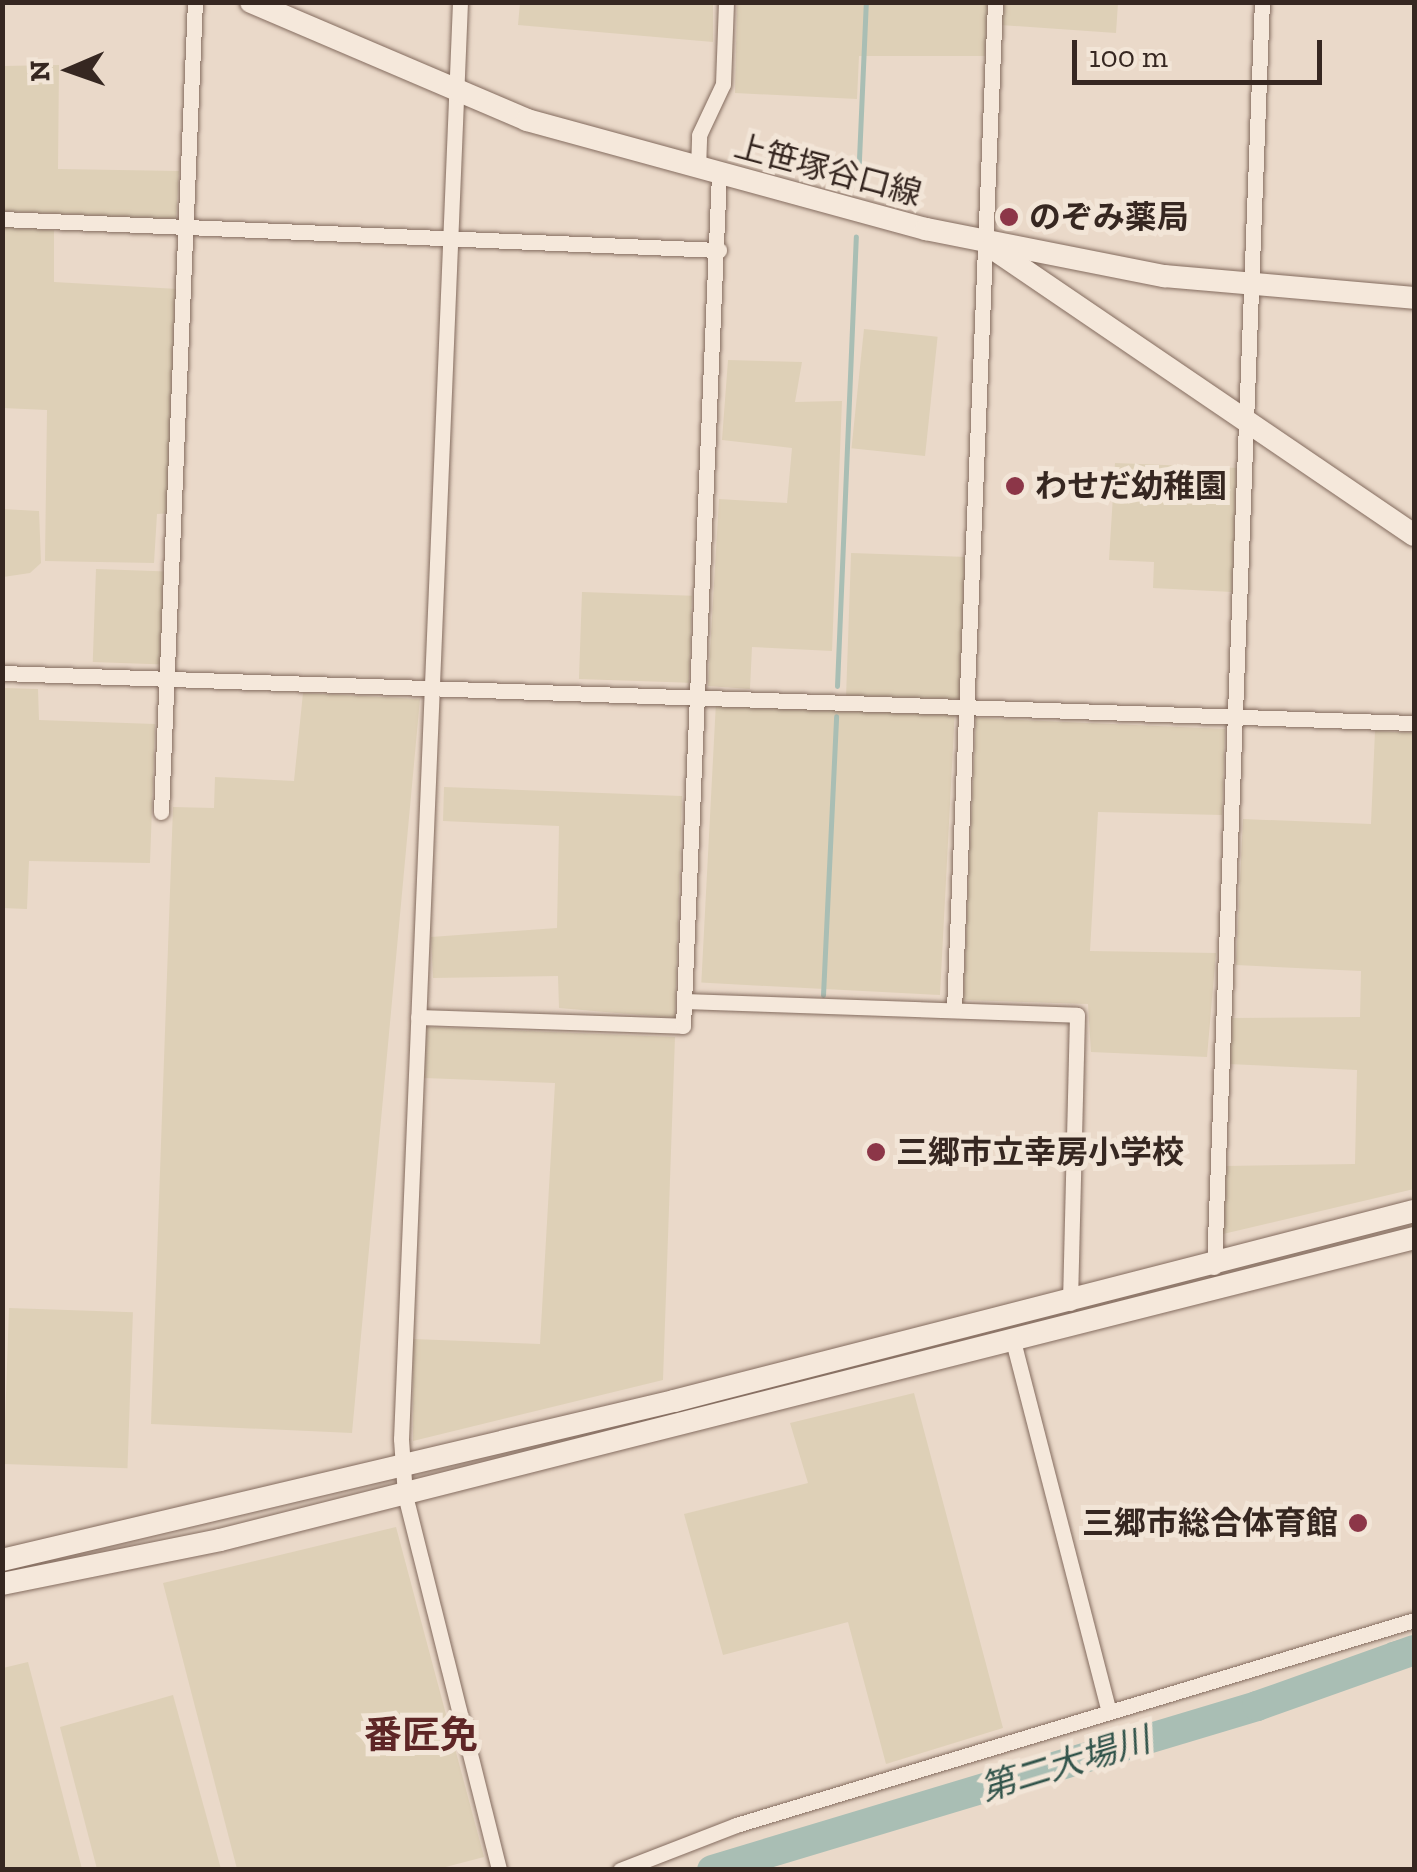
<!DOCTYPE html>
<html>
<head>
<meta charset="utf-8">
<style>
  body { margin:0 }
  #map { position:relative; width:1417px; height:1872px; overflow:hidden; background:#ead9c9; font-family:"Zilla Slab","Noto Sans JP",serif }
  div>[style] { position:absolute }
  .farmland>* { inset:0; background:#ded0b7; transform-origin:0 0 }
  .water>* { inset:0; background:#a9beb4 }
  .stream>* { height:5px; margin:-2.5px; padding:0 2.5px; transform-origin:2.5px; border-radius:2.5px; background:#a9beb4 }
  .river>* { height:30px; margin:-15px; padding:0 15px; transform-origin:15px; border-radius:15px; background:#a9beb4 }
  .roads { filter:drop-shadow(0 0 2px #846c5f) drop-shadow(0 0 2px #846c5f) }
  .street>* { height:15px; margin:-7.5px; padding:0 7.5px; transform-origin:7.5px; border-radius:7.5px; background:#f5e8db }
  .secondary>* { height:22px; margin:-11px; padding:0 11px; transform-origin:11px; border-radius:11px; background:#f5e8db }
  .dots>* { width:28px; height:28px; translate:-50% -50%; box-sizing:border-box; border:5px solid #f2e5d7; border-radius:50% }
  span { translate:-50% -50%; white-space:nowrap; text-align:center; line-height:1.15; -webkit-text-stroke:10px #f2e5d7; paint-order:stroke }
  .street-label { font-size:32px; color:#362721 }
  .poi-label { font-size:32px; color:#362721; font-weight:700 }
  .left { translate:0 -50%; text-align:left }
  .right { translate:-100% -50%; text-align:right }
  .water-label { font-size:35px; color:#32544b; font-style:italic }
  .quarter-label { font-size:38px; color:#5e2626; font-weight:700 }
  .frame { position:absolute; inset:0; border:5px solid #362721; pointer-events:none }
  .north { position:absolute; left:20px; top:20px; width:100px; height:100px; -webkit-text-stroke:8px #f2e5d7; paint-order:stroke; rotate:268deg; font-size:28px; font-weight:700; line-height:40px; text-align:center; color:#362721 }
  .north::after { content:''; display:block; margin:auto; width:35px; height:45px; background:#362721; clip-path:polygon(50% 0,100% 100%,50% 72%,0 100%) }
  .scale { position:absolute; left:1072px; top:40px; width:250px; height:45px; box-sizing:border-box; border:5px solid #362721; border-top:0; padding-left:12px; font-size:30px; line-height:35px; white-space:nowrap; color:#362721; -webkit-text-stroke:8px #f2e5d7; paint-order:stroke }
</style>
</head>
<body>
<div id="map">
  <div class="farmland">
    <div style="clip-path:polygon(520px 3px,713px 3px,713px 42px,518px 25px)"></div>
    <div style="clip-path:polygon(737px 3px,988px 3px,985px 56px,859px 56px,857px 99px,735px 93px)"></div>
    <div style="clip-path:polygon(1001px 3px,1118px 3px,1116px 33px,1000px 25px)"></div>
    <div style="clip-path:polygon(59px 65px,58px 169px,179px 171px,176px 220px,3px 211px,2px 66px)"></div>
    <div style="clip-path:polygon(3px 226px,54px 230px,54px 282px,178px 289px,172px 513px,157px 514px,154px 563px,45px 561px,47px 410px,3px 408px)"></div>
    <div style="left:864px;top:329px;width:74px;height:120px;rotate:6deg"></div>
    <div style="clip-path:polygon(728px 360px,802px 362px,795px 402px,842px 401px,832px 651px,752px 647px,750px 689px,708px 686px,719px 499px,787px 503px,792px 448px,722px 440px)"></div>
    <div style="clip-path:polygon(1115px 463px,1238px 468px,1232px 592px,1153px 588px,1154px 562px,1109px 560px)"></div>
    <div style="clip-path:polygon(2px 509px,39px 511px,41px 563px,30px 573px,3px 577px)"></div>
    <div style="left:968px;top:557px;width:143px;height:117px;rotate:92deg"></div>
    <div style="left:96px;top:569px;width:71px;height:93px;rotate:2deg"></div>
    <div style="left:582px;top:592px;width:110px;height:87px;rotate:2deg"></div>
    <div style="clip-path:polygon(3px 688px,38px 689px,39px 720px,155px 724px,150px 863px,29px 861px,27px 909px,3px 908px)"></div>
    <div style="clip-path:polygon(303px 693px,420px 699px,352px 1433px,151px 1424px,173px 807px,214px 808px,215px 777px,294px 781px)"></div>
    <div style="left:716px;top:702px;width:239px;height:281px;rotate:3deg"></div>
    <div style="clip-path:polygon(976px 718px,1225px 729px,1222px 815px,1098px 812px,1090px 951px,1216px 953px,1207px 1057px,1091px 1052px,1088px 1004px,963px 1000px)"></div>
    <div style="clip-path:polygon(1375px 731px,1414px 733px,1414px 1189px,1223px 1234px,1226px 1166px,1355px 1164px,1357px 1070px,1229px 1064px,1230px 1018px,1360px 1017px,1361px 971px,1236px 965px,1243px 819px,1371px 824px)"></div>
    <div style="clip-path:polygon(444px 787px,682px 796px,675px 1018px,559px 1008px,558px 976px,433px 978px,431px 937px,557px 928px,559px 826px,443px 821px)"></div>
    <div style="clip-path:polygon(426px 1027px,675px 1037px,663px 1380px,413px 1441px,413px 1339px,540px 1344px,555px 1083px,424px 1078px)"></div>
    <div style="left:9px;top:1308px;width:124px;height:156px;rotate:2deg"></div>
    <div style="clip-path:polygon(914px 1393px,1003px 1728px,886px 1764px,848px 1622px,723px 1655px,684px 1514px,808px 1483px,790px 1423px)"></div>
    <div style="clip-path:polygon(396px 1527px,484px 1857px,438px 1869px,237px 1869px,163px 1583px)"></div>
    <div style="clip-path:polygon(28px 1662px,82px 1869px,3px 1869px,3px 1668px)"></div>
    <div style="clip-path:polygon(173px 1695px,221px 1869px,97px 1869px,60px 1727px)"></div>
  </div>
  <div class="water">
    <div style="clip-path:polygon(1414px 1636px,1414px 1661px,1379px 1671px,1372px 1661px,1388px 1643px)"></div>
  </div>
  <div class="stream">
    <div style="left:858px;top:182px;width:180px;rotate:-87.5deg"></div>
    <div style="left:837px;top:686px;width:450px;rotate:-87.6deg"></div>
    <div style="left:823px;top:995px;width:279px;rotate:-87.3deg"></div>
  </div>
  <div class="river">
    <div style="left:712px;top:1870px;width:569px;rotate:-16.75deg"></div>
    <div style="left:1257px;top:1706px;width:167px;rotate:-19.6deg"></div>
  </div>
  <div class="roads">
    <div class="street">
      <div style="left:460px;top:2px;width:1438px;rotate:92.35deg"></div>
      <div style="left:401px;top:1439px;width:56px;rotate:85.9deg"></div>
      <div style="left:405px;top:1495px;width:387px;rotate:75.9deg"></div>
      <div style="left:698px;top:169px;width:34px;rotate:-88deg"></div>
      <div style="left:699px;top:135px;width:56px;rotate:-64.8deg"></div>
      <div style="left:723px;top:84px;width:82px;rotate:-87.9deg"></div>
      <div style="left:2px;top:219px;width:718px;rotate:2.48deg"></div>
      <div style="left:2px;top:673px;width:1413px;rotate:2.03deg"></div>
      <div style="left:161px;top:812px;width:811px;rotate:-87.6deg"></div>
      <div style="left:684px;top:1001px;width:393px;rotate:2deg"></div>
      <div style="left:1077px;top:1015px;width:288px;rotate:91.4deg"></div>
      <div style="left:954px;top:1010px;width:1009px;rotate:-87.67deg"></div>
      <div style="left:418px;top:1017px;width:265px;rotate:1.9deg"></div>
      <div style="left:683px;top:1026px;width:853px;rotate:-87.58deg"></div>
      <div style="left:1214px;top:1267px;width:1266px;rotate:-87.83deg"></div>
      <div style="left:1013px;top:1341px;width:382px;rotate:75.5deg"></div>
      <div style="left:620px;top:1870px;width:124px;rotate:-21.2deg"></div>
      <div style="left:736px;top:1825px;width:708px;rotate:-16.82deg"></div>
    </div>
    <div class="secondary">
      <div style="left:251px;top:2px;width:300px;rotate:23.1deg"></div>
      <div style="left:527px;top:120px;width:414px;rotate:15.3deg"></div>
      <div style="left:926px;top:229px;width:243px;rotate:11.2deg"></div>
      <div style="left:1164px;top:276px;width:251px;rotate:5deg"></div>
      <div style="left:992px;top:248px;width:510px;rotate:34.22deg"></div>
      <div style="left:2px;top:1560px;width:691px;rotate:-13.31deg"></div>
      <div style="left:674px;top:1401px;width:764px;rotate:-14.4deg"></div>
      <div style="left:2px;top:1584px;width:222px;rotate:-11.4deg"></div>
      <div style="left:220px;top:1540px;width:1232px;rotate:-14.19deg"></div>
    </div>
  </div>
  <div class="dots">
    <div style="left:1009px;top:217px;background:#8c3648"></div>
    <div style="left:1015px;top:486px;background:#8c3648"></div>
    <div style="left:876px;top:1152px;background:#8c3648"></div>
    <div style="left:1358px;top:1523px;background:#8c3648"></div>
  </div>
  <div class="street-label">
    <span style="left:828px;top:170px;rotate:15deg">上笹塚谷口線</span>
  </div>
  <div class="poi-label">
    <span class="left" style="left:1029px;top:217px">のぞみ薬局</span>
    <span class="left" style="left:1035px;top:486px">わせだ幼稚園</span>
    <span class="left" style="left:896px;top:1152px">三郷市立幸房小学校</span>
    <span class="right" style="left:1338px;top:1523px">三郷市総合体育館</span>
  </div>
  <div class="water-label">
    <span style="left:1065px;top:1764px;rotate:-17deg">第二大場川</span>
  </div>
  <div class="quarter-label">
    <span style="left:421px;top:1736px">番匠免</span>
  </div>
  <div class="frame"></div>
  <div class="north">N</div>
  <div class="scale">100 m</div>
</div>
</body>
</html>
